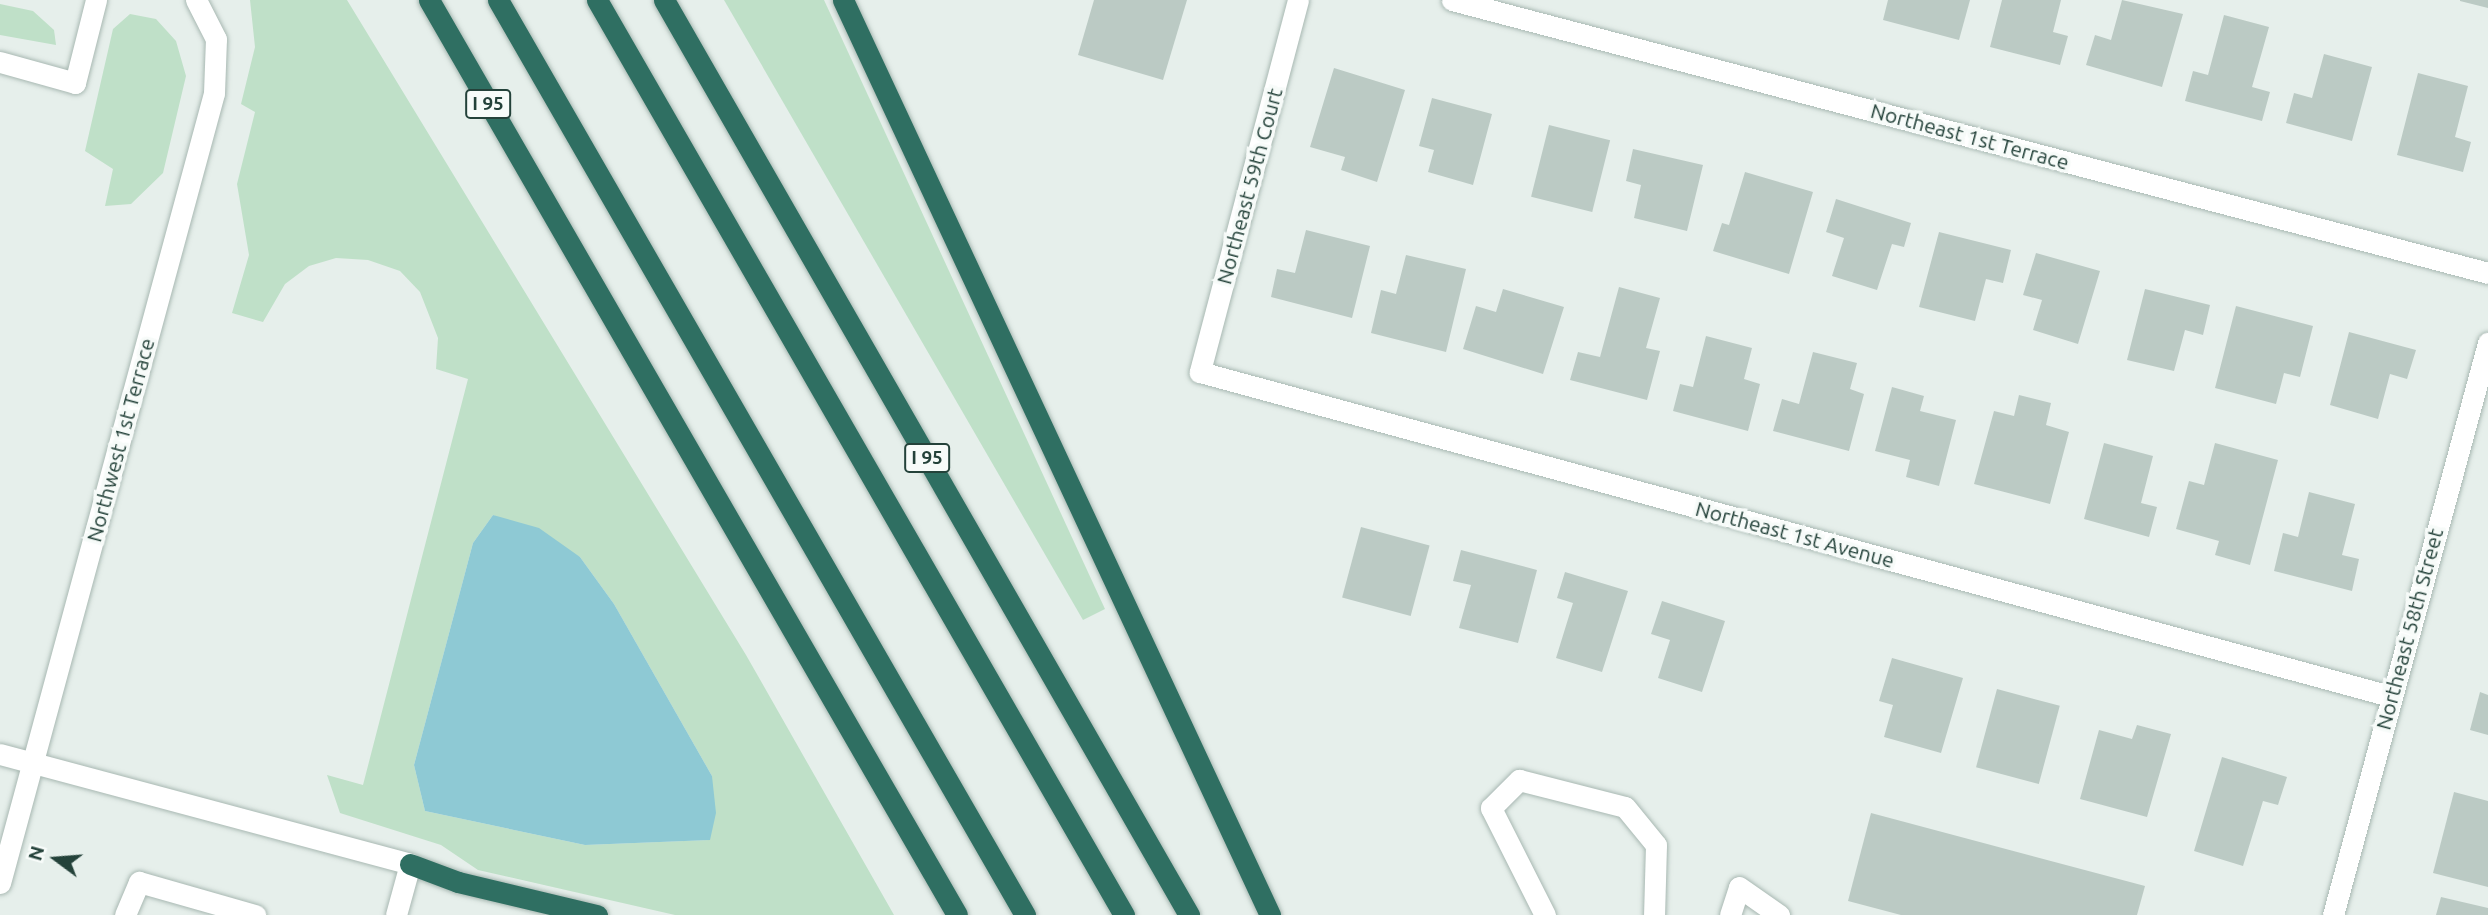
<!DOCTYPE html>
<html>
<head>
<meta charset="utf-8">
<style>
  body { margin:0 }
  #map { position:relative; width:2488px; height:915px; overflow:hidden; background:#e6efeb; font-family:Ubuntu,sans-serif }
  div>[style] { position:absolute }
  .green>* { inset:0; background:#bfe0c8 }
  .water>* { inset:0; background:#8ec9d4 }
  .building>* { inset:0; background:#bbcac4; transform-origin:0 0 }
  .roads { filter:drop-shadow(0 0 2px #a8b8b2) drop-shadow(0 0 2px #a8b8b2) }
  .minor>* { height:21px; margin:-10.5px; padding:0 10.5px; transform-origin:10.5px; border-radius:10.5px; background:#fff }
  .highway>* { height:21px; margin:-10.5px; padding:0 10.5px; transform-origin:10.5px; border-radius:10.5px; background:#2f6f62 }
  span { translate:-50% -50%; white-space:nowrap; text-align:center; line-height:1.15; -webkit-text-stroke:7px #f7fbf9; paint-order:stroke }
  .shield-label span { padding:2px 5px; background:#f7fbf9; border:2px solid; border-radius:5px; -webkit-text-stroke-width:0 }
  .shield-label { font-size:19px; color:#24423a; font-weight:700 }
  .street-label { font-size:21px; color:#24423a }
  .north { position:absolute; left:21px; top:824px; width:70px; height:70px; -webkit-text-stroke:5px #f7fbf9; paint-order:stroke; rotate:286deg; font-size:19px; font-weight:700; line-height:28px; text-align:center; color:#24423a }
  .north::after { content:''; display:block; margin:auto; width:24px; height:32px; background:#24423a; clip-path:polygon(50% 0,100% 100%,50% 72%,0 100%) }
</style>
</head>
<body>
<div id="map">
  <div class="green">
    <div style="clip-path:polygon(evenodd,250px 0,347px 0,746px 655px,894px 915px,675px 915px,478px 870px,441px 845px,340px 813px,327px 775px,363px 785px,468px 379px,436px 369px,438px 338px,420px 292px,400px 271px,368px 260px,336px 258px,309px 266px,285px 284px,263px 322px,232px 313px,249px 255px,237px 184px,255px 112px,241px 104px,255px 47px,250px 0,493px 515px,580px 557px,614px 604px,712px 776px,709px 840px,585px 845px,425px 811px,414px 765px,473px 543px,493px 515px)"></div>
    <div style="clip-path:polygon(724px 0,824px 0,1105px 609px,1083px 620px)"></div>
    <div style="clip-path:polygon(0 4px,33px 11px,54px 30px,56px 45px,0 35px)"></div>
    <div style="clip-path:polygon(130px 14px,156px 19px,176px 41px,186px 76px,163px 173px,131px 204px,105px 206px,113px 169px,85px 151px,113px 29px)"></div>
  </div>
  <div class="water">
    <div style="clip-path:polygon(493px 515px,539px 528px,580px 557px,614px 604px,712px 776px,716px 813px,710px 840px,585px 845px,425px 811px,414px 765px,473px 543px)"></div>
  </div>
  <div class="building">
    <div style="clip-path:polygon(1094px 0,1187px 0,1163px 80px,1078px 55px)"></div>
    <div style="clip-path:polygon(1888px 0,1970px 0,1959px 40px,1883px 20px)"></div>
    <div style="clip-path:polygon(2002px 0,2061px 0,2053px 32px,2068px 36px,2060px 65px,1990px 47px)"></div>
    <div style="clip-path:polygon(2122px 0,2183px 14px,2162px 87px,2086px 65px,2095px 35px,2111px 40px)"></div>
    <div style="clip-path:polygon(2460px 0,2488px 0,2488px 8px,2460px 1px)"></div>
    <div style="clip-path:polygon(2224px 15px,2269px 27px,2252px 87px,2270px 92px,2262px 121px,2185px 101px,2193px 71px,2208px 75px)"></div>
    <div style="clip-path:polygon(2324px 54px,2372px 67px,2352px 141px,2286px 123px,2294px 93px,2312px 98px)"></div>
    <div style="clip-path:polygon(1334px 68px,1405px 90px,1377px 182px,1341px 170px,1345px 157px,1310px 147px)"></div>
    <div style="clip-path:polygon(2418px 73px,2468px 86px,2455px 137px,2471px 142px,2463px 172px,2397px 155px)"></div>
    <div style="clip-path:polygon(1432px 98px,1492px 114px,1473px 185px,1428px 172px,1434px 150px,1419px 146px)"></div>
    <div style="left:1549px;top:125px;width:63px;height:74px;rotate:14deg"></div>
    <div style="clip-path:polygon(1633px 149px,1703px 165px,1687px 231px,1634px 218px,1641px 185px,1626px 181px)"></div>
    <div style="clip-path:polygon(1745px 172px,1813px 192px,1789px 274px,1713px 251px,1722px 223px,1729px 225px)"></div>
    <div style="clip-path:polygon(1836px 199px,1911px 223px,1904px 247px,1892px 244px,1877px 290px,1832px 276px,1844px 238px,1826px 232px)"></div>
    <div style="clip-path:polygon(1306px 230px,1370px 246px,1352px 318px,1271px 297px,1277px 269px,1295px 273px)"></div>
    <div style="clip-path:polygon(1939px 232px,2011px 250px,2003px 283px,1986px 279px,1975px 321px,1919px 307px)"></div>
    <div style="clip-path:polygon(2036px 253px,2100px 271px,2078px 344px,2033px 330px,2042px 300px,2023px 295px)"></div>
    <div style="clip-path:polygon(1406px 255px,1466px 269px,1446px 352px,1371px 333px,1381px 290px,1396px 294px)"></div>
    <div style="clip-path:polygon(1619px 287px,1660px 298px,1646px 348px,1660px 351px,1647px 400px,1570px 380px,1578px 352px,1600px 357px)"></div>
    <div style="clip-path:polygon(1503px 289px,1564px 307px,1543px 374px,1463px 349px,1476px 306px,1496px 312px)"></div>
    <div style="clip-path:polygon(2145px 289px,2210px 305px,2203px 335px,2185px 330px,2174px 371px,2127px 360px)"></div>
    <div style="clip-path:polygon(2236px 306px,2313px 326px,2300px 377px,2284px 373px,2276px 404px,2215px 388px)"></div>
    <div style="clip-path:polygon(2349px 332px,2416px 350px,2407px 379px,2390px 374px,2378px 419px,2330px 405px)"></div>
    <div style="clip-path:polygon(1706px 336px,1752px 348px,1744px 379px,1760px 384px,1748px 431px,1673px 411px,1680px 384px,1693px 387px)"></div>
    <div style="clip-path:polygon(1813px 352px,1857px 363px,1850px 389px,1864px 394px,1849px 451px,1773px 431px,1782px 399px,1799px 404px)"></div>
    <div style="clip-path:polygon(1892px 387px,1924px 396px,1920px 411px,1956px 420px,1939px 486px,1906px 477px,1910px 460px,1875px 451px)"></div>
    <div style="clip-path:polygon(2019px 395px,2051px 403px,2046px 425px,2069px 432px,2050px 504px,1974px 484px,1994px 411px,2014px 416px)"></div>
    <div style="clip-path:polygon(2104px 443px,2153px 456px,2141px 503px,2157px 507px,2149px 537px,2084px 519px)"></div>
    <div style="clip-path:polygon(2215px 443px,2278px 460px,2250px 565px,2215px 555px,2219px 541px,2176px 529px,2189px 481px,2204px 485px)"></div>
    <div style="clip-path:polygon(2309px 492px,2355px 504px,2342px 555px,2359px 559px,2352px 591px,2274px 571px,2283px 533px,2298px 537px)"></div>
    <div style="left:1361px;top:527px;width:71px;height:73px;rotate:15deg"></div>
    <div style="clip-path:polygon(1461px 550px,1537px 570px,1518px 643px,1459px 628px,1471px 585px,1453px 581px)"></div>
    <div style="clip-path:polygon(1565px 572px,1628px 591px,1602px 672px,1556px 658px,1573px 603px,1557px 598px)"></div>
    <div style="clip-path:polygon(1662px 601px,1725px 621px,1702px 692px,1658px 678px,1670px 640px,1651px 634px)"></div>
    <div style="clip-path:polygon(1892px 658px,1963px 678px,1941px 753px,1884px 737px,1893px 705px,1879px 701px)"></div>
    <div style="left:1997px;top:689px;width:65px;height:81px;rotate:15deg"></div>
    <div style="clip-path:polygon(2480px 692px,2488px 695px,2488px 735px,2470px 730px)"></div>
    <div style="clip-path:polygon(2137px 725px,2171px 734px,2147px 817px,2080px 799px,2099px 730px,2132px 739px)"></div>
    <div style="clip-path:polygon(2222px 757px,2287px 777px,2278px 805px,2263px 801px,2243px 866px,2194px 851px)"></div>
    <div style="clip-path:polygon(2454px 792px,2488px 801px,2488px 887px,2433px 873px)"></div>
    <div style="clip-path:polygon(1871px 813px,2145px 886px,2137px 915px,1901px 915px,1848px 901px)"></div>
    <div style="clip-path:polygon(2441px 897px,2488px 908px,2488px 915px,2436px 915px)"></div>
  </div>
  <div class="roads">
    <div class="minor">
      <div style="left:1298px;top:0;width:385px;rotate:104.8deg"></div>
      <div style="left:1200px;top:372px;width:1233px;rotate:15.23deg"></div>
      <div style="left:1452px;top:0;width:1071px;rotate:14.76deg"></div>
      <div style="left:0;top:62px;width:78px;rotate:15.6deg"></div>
      <div style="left:75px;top:83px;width:86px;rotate:-75.8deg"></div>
      <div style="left:0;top:754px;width:424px;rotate:15deg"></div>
      <div style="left:410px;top:864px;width:53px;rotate:105.4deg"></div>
      <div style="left:0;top:883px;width:818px;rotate:-74.84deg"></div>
      <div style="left:214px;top:93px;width:54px;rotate:-87.9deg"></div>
      <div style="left:216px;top:39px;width:44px;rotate:-117.1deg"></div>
      <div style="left:125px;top:915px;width:36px;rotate:-67deg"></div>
      <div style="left:139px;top:882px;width:121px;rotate:15.9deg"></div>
      <div style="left:1545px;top:915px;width:120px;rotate:-116.8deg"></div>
      <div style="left:1491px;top:808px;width:40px;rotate:-45deg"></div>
      <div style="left:1519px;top:780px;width:109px;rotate:14.3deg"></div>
      <div style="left:1625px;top:807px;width:49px;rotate:50.8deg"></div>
      <div style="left:1656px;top:845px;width:70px;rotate:91.6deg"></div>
      <div style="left:1730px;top:915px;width:29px;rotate:-72deg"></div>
      <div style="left:1739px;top:887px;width:49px;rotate:35deg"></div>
      <div style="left:2333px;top:915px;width:593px;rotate:-74.84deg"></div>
    </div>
    <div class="highway">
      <div style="left:429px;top:0;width:1056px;rotate:60.01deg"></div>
      <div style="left:498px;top:0;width:1056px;rotate:60.06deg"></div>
      <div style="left:597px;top:0;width:1056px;rotate:60.06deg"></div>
      <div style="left:664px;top:0;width:1055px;rotate:60.15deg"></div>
      <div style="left:843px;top:0;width:1010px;rotate:64.98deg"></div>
      <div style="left:410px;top:864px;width:51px;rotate:20.6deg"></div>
      <div style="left:458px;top:882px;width:143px;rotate:13.4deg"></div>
    </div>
  </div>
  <div class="shield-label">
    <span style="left:488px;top:104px">I 95</span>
    <span style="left:927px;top:458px">I 95</span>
  </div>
  <div class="street-label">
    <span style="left:1970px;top:136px;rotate:15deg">Northeast 1st Terrace</span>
    <span style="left:1249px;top:186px;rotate:-75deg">Northeast 59th Court</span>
    <span style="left:120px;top:440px;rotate:-75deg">Northwest 1st Terrace</span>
    <span style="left:1795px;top:534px;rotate:15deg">Northeast 1st Avenue</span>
    <span style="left:2409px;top:629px;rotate:-75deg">Northeast 58th Street</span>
  </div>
  <div class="north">N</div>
</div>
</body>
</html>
